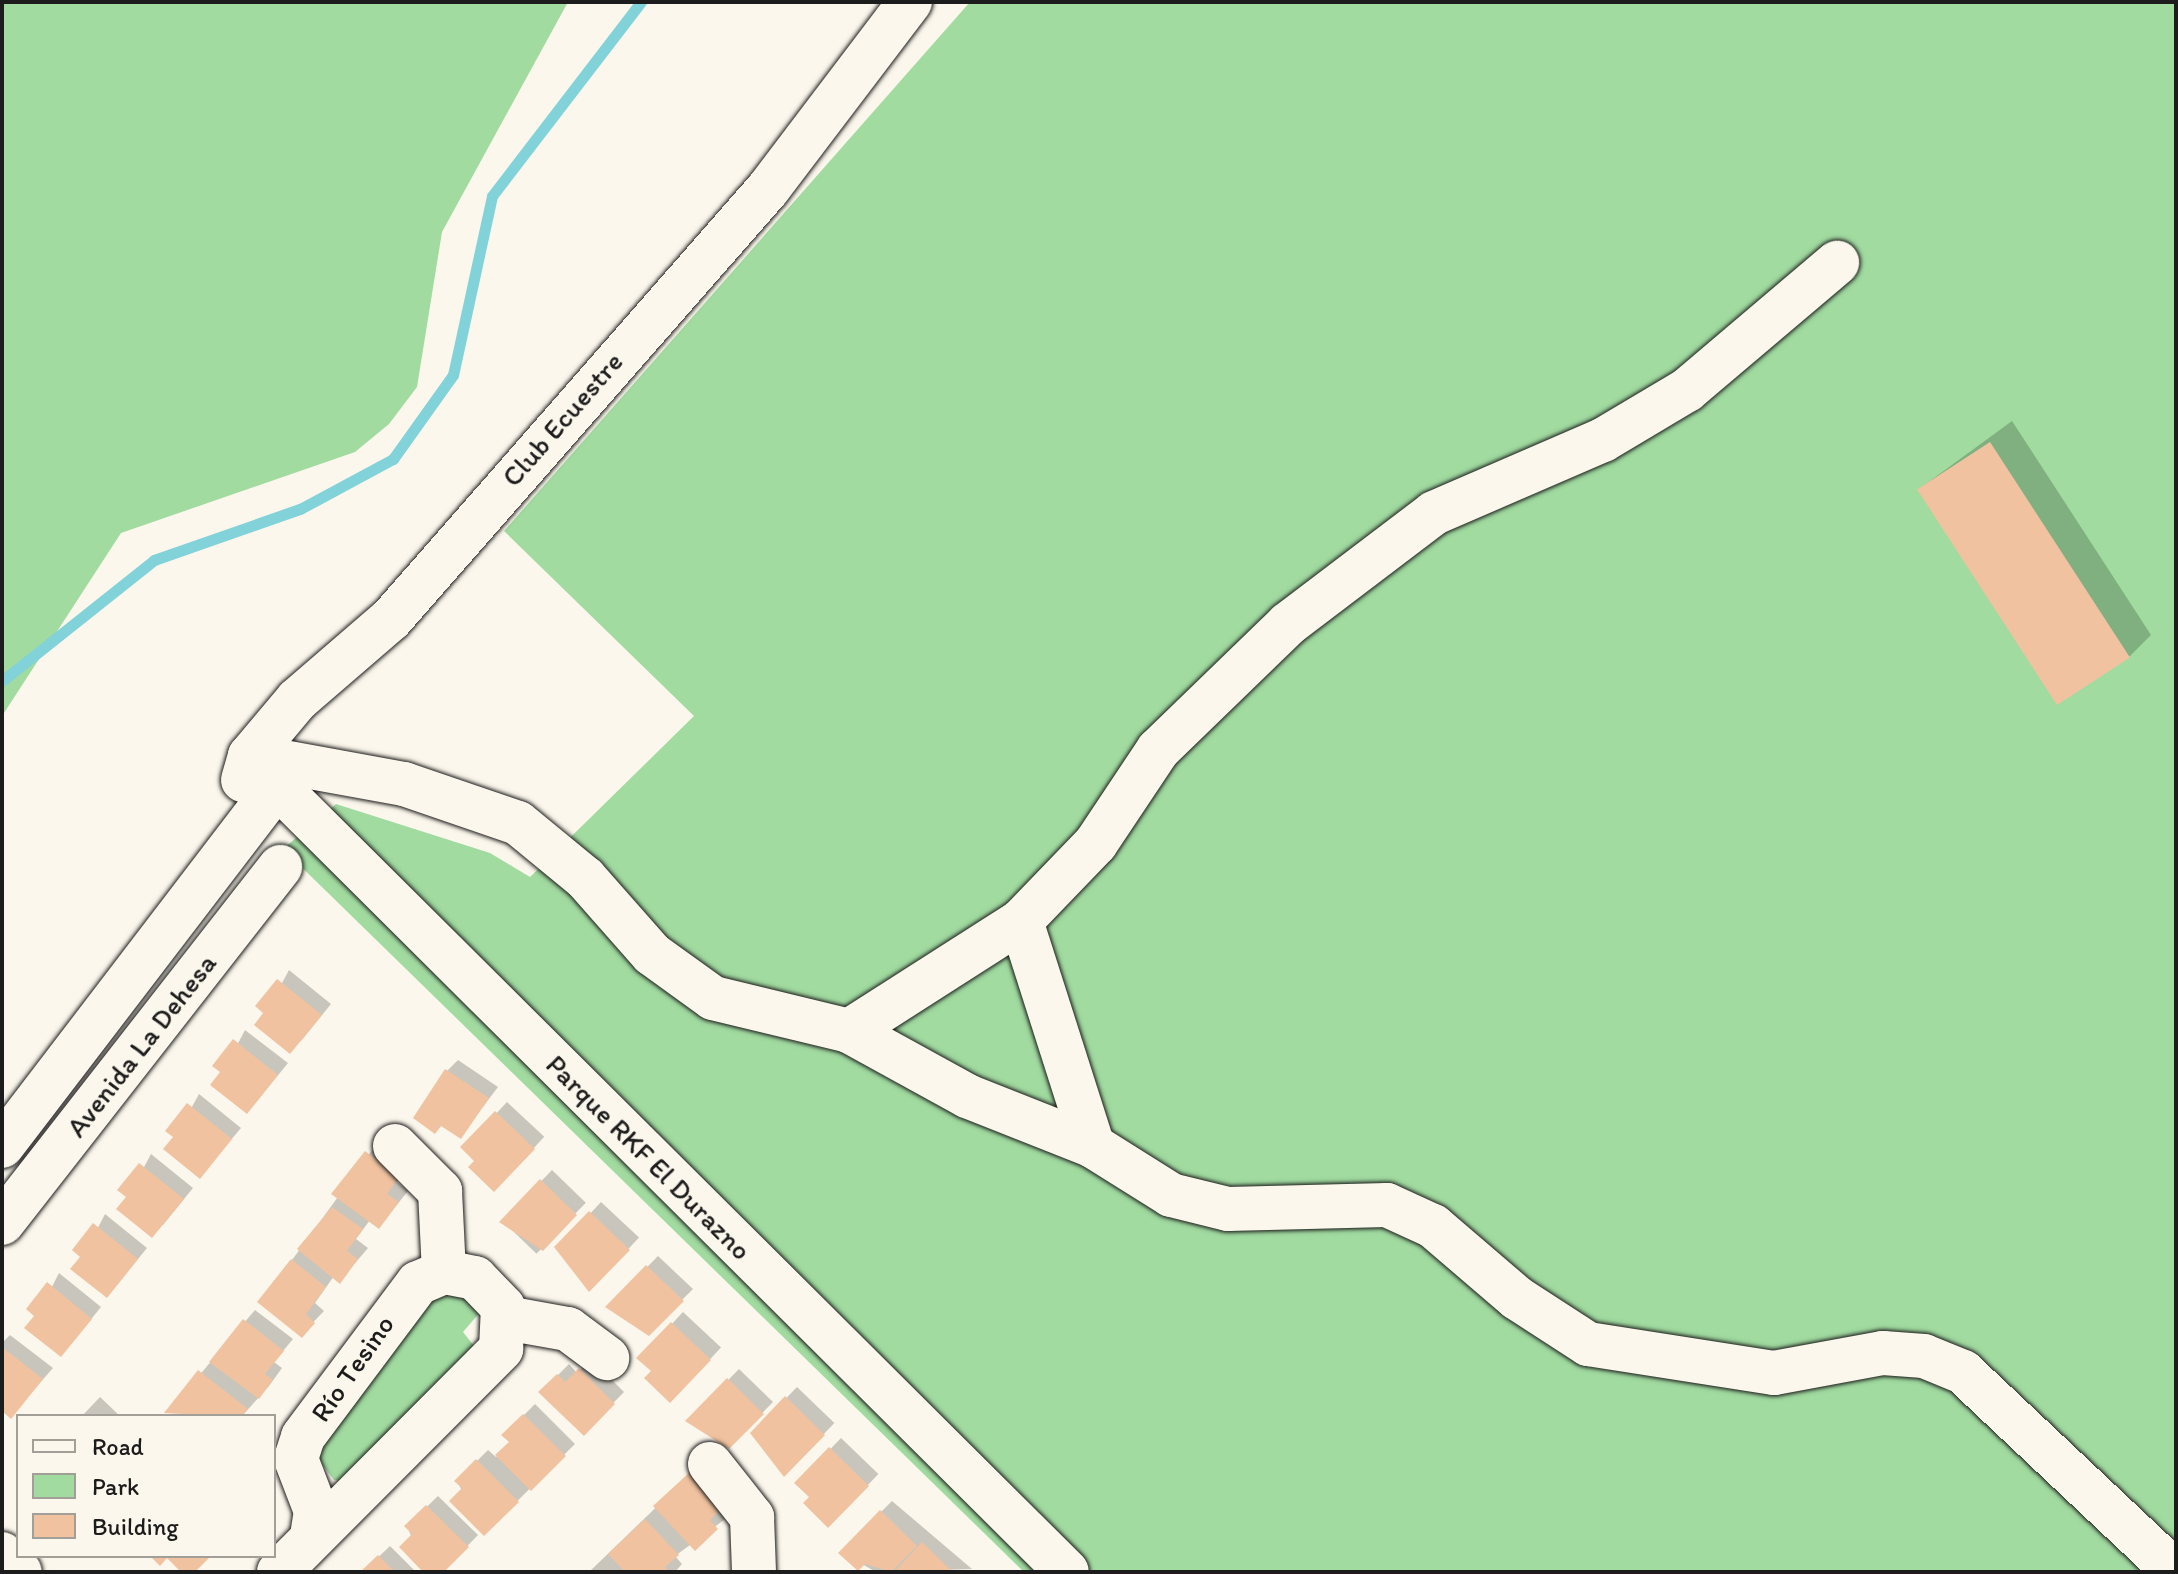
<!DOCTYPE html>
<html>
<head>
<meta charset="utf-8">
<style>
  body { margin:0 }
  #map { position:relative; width:2178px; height:1574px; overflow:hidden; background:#fbf7ec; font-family:Itim,sans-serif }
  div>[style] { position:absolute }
  .green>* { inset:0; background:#a1dba0 }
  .shadow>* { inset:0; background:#0003; transform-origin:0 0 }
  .stream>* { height:11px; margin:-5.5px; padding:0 5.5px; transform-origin:5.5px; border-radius:5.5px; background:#81d2d9 }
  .building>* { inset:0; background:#f0c29f; transform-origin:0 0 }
  .roads { filter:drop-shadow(0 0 2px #1c1c1c) drop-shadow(0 0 2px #1c1c1c) }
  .minor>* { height:44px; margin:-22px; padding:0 22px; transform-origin:22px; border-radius:22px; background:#fbf7ec }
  span { translate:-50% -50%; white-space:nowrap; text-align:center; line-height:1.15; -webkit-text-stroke:7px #fbf7ec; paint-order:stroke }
  .street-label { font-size:28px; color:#1c1c1c }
  .frame { position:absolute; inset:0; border:4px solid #1c1c1c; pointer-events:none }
  .legend { position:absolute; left:16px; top:1414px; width:260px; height:144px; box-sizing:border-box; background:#fbf7ec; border:2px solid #a29f99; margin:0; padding:10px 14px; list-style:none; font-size:24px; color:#1c1c1c }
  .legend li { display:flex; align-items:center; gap:16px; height:40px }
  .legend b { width:40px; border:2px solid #a29f99 }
</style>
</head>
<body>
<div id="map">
  <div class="green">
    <div style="clip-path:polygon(2px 2px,568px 2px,442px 232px,417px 387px,389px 424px,355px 452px,121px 533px,2px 716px)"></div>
    <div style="clip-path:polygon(970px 2px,2176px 2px,2176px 1572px,1024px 1572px,283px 849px,336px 804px,490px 853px,530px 877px,694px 716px,504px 531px)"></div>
    <div style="clip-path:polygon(437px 1286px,487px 1304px,463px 1332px,482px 1356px,348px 1482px,334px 1480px,315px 1455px)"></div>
  </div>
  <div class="shadow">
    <div style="clip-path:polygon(2012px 421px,2151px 635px,2129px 657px,1919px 489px)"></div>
    <div style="clip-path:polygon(289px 970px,331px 1004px,301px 1041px,266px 1013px)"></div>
    <div style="clip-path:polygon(245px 1030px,288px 1063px,257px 1101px,223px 1072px)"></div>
    <div style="clip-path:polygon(458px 1060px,498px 1087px,461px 1136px,447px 1071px)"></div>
    <div style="clip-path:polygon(199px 1094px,241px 1128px,210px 1165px,176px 1136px)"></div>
    <div style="left:507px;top:1102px;width:51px;height:63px;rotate:43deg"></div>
    <div style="clip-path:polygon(378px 1142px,408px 1165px,397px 1182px,408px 1191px,379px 1227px,370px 1220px,356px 1239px,368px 1248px,340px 1281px,334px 1276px,315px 1303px,324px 1311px,301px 1335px,292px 1260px)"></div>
    <div style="clip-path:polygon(151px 1154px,193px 1188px,163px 1225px,128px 1197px)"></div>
    <div style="left:552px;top:1170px;width:47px;height:71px;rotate:44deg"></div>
    <div style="left:601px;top:1202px;width:52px;height:63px;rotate:43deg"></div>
    <div style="clip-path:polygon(105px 1214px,147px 1248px,117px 1285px,83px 1257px)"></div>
    <div style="clip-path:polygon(658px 1256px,693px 1289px,649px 1333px,608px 1307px)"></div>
    <div style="clip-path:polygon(59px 1273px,101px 1307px,71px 1344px,37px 1316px)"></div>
    <div style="clip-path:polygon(255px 1310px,293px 1339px,274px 1362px,282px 1368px,269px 1386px,242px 1416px,167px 1413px)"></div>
    <div style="left:683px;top:1312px;width:52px;height:63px;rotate:43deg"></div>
    <div style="clip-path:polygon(10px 1335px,53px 1368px,11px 1416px,2px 1409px,2px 1343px)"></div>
    <div style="clip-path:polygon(591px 1359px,624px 1392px,584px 1433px,541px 1392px,569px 1364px,577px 1373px)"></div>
    <div style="clip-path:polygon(739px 1369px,773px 1402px,729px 1447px,688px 1421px)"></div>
    <div style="left:797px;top:1387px;width:52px;height:64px;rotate:44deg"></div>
    <div style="clip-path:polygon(100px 1397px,120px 1416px,82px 1416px)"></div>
    <div style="clip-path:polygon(535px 1404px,575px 1444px,484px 1534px,457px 1481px,488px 1450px,496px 1457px,512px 1442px,504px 1435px)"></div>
    <div style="left:841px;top:1438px;width:52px;height:63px;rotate:44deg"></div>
    <div style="clip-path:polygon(702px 1463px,728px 1517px,675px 1556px,682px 1564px,675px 1572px,589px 1572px)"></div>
    <div style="clip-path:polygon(438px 1496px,478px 1535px,442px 1572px,426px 1572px,407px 1526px)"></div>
    <div style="clip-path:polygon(892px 1501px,972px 1569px,876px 1572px,841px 1552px)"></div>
    <div style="clip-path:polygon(390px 1546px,416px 1572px,363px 1572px,369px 1566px)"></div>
  </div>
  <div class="stream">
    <div style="left:2px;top:681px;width:194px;rotate:-38.5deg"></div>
    <div style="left:154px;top:560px;width:155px;rotate:-19.3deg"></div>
    <div style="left:300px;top:509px;width:106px;rotate:-28.3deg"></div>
    <div style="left:393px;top:459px;width:103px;rotate:-54.5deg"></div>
    <div style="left:453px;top:375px;width:183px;rotate:-77.7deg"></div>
    <div style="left:492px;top:196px;width:245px;rotate:-52.5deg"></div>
  </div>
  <div class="building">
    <div style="left:1990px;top:442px;width:257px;height:87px;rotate:57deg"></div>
    <div style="clip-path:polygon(277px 979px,322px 1015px,290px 1054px,254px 1025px,263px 1013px,255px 1006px)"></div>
    <div style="clip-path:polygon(233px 1039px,278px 1075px,247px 1114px,210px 1085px,220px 1072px,212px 1066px)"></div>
    <div style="clip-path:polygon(445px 1069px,489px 1098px,461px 1139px,441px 1126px,435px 1134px,413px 1118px)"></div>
    <div style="clip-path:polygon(187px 1103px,232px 1139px,200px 1179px,163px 1149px,173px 1137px,165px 1131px)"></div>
    <div style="clip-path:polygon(495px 1111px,535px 1149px,494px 1192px,468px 1167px,474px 1161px,460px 1147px)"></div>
    <div style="clip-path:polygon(365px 1151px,399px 1177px,387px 1194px,399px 1202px,379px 1229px,331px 1194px)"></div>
    <div style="clip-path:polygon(139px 1163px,184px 1199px,152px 1238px,116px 1209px,126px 1197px,117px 1190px)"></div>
    <div style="clip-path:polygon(540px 1179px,577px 1215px,543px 1251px,499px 1222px)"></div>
    <div style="clip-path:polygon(332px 1207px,363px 1229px,347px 1251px,358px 1259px,340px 1284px,297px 1249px)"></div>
    <div style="clip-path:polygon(589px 1211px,630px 1250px,589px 1292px,554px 1247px)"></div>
    <div style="clip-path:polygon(93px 1223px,138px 1259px,107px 1298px,70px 1269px,80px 1257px,72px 1250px)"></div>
    <div style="clip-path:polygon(291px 1259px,326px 1287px,306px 1314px,315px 1323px,302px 1338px,257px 1302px)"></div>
    <div style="clip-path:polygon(646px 1265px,684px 1301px,649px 1336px,605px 1307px)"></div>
    <div style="clip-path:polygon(47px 1282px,92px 1319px,61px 1357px,24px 1328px,34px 1316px,26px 1309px)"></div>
    <div style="clip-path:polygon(243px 1319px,284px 1351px,265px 1374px,273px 1380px,259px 1399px,209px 1362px)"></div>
    <div style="clip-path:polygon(671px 1322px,711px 1360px,670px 1403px,644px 1378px,651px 1371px,636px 1358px)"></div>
    <div style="clip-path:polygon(2px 1347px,43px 1379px,11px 1419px,2px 1411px)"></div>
    <div style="clip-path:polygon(579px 1368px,615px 1404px,584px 1436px,538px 1392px,557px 1374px,565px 1382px)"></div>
    <div style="clip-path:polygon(198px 1370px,248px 1409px,242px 1416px,164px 1413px)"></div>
    <div style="clip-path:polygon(727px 1378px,764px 1414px,729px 1449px,685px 1421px)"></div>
    <div style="clip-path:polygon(785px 1396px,825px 1435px,784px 1477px,750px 1433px)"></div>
    <div style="clip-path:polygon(523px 1414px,566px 1456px,531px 1491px,495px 1455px,509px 1442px,501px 1435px)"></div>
    <div style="clip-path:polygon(829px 1447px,869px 1486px,828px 1528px,803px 1503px,809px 1497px,794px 1483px)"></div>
    <div style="clip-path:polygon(476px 1459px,519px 1502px,484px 1536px,449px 1501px,462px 1488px,454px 1481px)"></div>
    <div style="clip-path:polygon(690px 1472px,724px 1507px,710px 1520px,718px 1529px,695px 1551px,653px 1506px)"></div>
    <div style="clip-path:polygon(426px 1505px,469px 1547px,444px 1572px,423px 1572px,399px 1547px,412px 1534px,404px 1526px)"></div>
    <div style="clip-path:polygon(880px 1510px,917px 1546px,891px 1572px,865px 1564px,858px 1571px,838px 1553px)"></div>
    <div style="clip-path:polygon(645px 1519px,679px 1555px,665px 1567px,669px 1572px,625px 1572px,608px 1554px)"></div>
    <div style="clip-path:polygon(922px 1542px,953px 1572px,894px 1572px)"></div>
    <div style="clip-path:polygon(378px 1555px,395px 1572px,360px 1572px)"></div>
    <div style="clip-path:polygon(150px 1556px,211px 1556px,195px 1572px,181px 1572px,167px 1558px,160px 1566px)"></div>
  </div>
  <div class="roads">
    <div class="minor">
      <div style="left:250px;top:756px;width:157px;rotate:10.3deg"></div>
      <div style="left:404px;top:784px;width:120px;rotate:18.9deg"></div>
      <div style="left:518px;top:823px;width:87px;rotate:39.4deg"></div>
      <div style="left:585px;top:878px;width:101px;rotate:48.6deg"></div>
      <div style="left:652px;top:954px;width:75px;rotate:35.8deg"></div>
      <div style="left:713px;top:998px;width:140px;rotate:13.6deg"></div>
      <div style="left:849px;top:1031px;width:135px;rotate:28.8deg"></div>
      <div style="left:967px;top:1096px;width:136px;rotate:21.6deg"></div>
      <div style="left:1093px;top:1146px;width:92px;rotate:32.1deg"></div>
      <div style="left:1171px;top:1195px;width:59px;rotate:13.8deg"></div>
      <div style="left:1228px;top:1209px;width:159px;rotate:-1.4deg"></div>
      <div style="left:1387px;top:1205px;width:51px;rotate:24.5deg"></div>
      <div style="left:1433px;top:1226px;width:111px;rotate:40.6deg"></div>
      <div style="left:1517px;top:1298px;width:85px;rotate:32.9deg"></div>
      <div style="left:1588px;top:1344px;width:188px;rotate:8.9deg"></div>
      <div style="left:1774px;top:1373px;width:111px;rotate:-10.4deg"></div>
      <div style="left:1883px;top:1353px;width:41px;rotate:4.2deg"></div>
      <div style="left:1924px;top:1356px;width:42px;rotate:22.3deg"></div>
      <div style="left:1963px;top:1372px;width:291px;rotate:43.3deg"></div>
      <div style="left:243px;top:780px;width:25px;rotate:-74deg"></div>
      <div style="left:250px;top:756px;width:73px;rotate:-50deg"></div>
      <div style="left:297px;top:700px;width:124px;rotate:-40.8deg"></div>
      <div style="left:391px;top:619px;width:572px;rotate:-48.76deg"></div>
      <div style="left:768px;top:189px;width:235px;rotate:-52.8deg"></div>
      <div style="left:1021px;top:921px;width:236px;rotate:72.3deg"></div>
      <div style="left:849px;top:1031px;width:204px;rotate:-32.6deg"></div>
      <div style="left:1021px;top:921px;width:108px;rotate:-46.1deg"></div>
      <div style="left:1096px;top:843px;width:112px;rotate:-56.3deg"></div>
      <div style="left:1158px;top:750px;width:181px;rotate:-44.1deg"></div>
      <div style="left:1288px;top:624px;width:183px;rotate:-37.2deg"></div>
      <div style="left:1434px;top:513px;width:184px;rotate:-23.4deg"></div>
      <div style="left:1603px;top:440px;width:98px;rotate:-30.8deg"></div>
      <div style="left:1687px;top:390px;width:197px;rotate:-40.3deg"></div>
      <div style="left:2px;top:1146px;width:453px;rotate:-52.6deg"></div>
      <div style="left:277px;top:786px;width:1114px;rotate:44.85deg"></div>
      <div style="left:395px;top:1146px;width:64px;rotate:45deg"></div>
      <div style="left:440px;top:1191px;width:81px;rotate:87.2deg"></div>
      <div style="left:2px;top:1223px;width:452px;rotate:-52deg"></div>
      <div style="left:506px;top:1318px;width:63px;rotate:10.1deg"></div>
      <div style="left:568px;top:1329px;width:49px;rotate:36.6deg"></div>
      <div style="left:710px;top:1464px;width:68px;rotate:51.6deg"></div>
      <div style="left:752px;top:1517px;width:55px;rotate:87.9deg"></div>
      <div style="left:2px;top:1554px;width:25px;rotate:45deg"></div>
      <div style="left:279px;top:1572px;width:315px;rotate:-45.1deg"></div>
      <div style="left:501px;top:1349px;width:42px;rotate:-87.3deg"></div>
      <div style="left:503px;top:1307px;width:40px;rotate:-134deg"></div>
      <div style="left:475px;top:1278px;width:32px;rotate:-169deg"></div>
      <div style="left:444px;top:1272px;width:28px;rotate:157deg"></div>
      <div style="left:418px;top:1283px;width:192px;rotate:126.8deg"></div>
      <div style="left:303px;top:1437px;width:23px;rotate:108deg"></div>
      <div style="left:296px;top:1459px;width:56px;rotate:69deg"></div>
      <div style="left:316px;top:1511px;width:26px;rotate:99deg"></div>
    </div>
  </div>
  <div class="street-label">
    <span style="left:562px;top:419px;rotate:-49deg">Club Ecuestre</span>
    <span style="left:141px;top:1045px;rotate:-52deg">Avenida La Dehesa</span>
    <span style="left:649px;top:1157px;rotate:45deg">Parque RKF El Durazno</span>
    <span style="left:352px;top:1368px;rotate:-55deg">Río Tesino</span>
  </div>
  <div class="frame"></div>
  <ul class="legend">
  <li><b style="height:10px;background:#fbf7ec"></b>Road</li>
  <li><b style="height:22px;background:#a1dba0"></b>Park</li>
  <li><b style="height:22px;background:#f0c29f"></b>Building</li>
  </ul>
</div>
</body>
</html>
